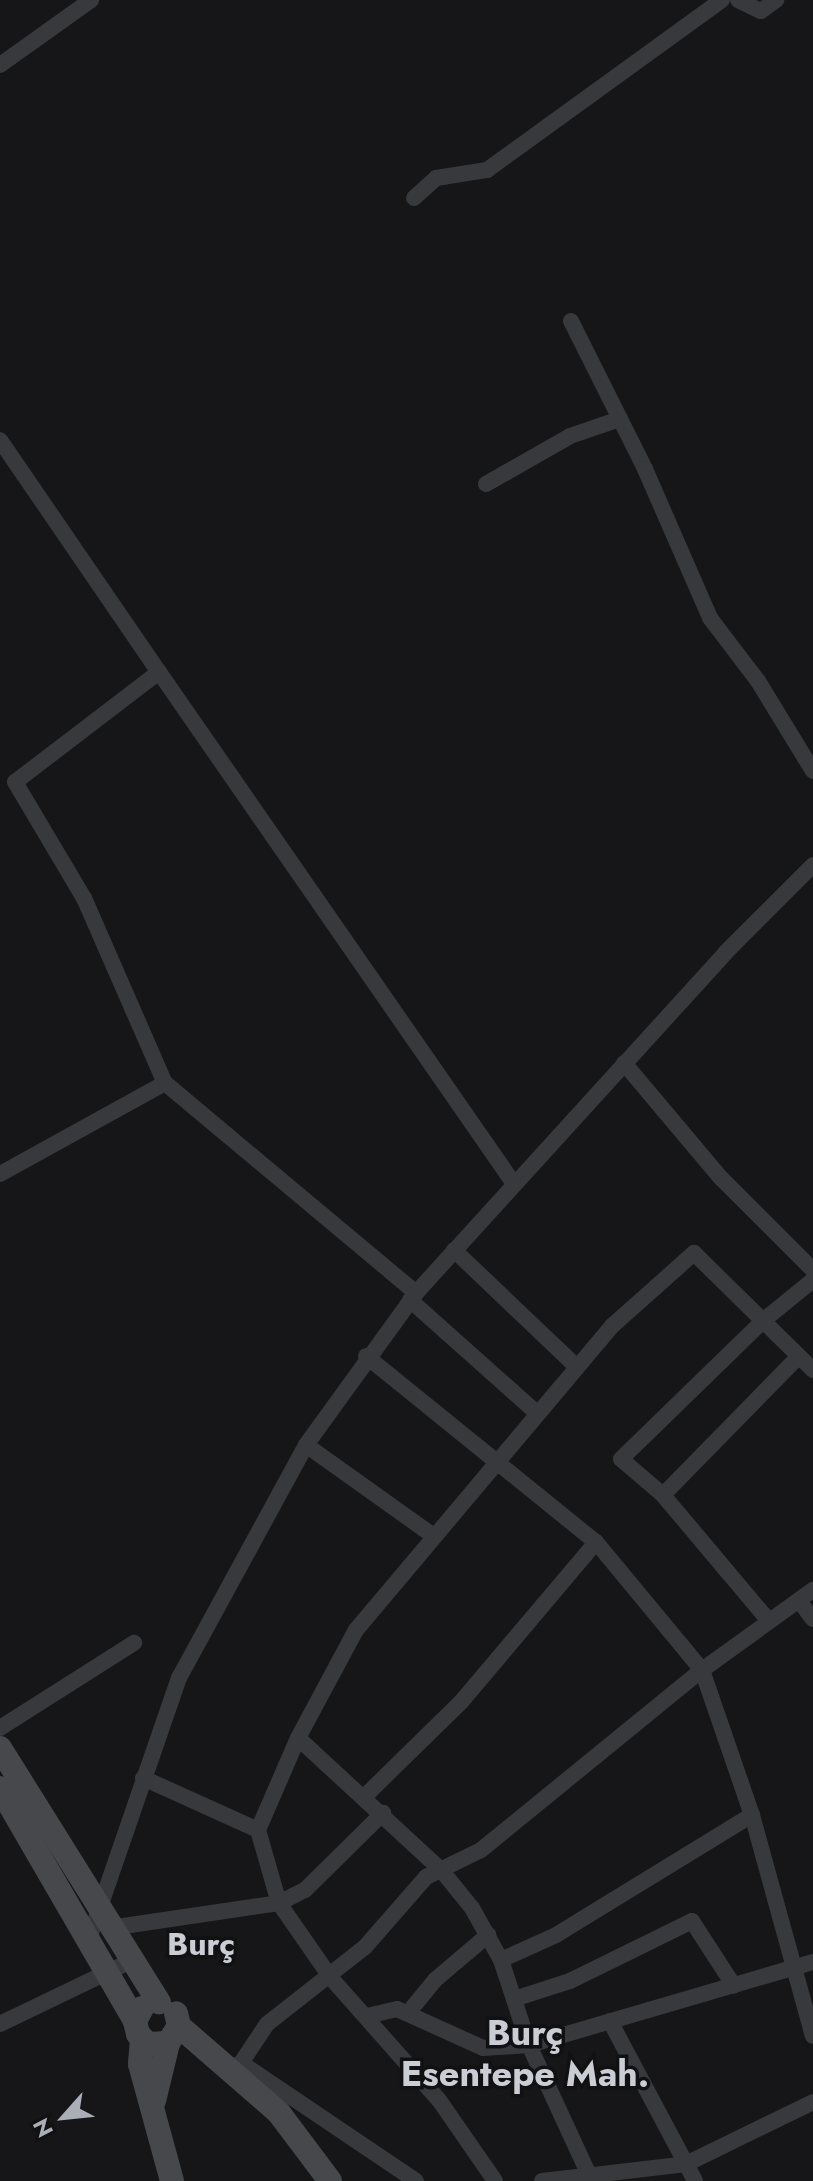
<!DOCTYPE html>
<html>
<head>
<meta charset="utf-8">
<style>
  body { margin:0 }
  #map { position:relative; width:813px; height:2181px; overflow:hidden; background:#161618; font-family:Jost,sans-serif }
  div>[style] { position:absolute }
  .street>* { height:16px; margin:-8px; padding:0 8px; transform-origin:8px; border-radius:8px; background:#38393d }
  .secondary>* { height:24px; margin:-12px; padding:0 12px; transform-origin:12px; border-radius:12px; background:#46484c }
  span { translate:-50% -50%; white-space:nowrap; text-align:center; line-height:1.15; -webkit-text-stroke:7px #111113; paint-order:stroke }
  .quarter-label { font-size:32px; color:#cacdd3; font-weight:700 }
  .district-label { font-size:36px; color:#cacdd3; font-weight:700 }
  .north { position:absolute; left:24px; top:2077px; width:80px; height:80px; -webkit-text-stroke:6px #111113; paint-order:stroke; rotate:243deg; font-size:22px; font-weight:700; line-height:32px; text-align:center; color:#aaaeb7 }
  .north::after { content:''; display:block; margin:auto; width:28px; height:36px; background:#aaaeb7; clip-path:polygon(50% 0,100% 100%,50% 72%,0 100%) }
</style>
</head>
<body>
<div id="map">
  <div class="street">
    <div style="left:738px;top:0;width:25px;rotate:26deg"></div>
    <div style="left:761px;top:11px;width:19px;rotate:-36deg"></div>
    <div style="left:0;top:65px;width:112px;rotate:-35.5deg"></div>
    <div style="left:414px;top:198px;width:30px;rotate:-42deg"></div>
    <div style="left:436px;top:178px;width:52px;rotate:-8.9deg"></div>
    <div style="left:487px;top:170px;width:290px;rotate:-35.9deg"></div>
    <div style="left:571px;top:321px;width:165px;rotate:63.4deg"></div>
    <div style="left:645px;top:469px;width:163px;rotate:66.4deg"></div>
    <div style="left:710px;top:618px;width:79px;rotate:52.7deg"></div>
    <div style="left:758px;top:681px;width:105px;rotate:58.6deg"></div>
    <div style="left:0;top:440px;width:281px;rotate:55.6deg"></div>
    <div style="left:159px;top:672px;width:181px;rotate:142.6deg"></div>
    <div style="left:15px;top:782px;width:135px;rotate:59.3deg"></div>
    <div style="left:84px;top:898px;width:202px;rotate:66.4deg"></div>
    <div style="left:165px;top:1083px;width:188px;rotate:151.1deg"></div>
    <div style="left:486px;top:484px;width:97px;rotate:-29.7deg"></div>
    <div style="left:570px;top:436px;width:53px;rotate:-18.8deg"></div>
    <div style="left:159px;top:672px;width:623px;rotate:55.26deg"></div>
    <div style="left:624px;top:1063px;width:150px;rotate:49.9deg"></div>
    <div style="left:721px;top:1178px;width:130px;rotate:45deg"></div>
    <div style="left:165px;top:1083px;width:327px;rotate:39.9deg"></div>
    <div style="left:454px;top:1250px;width:168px;rotate:43.6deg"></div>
    <div style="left:410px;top:1300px;width:171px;rotate:41.7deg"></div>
    <div style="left:366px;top:1356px;width:296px;rotate:39deg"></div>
    <div style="left:596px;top:1542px;width:166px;rotate:50.4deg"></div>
    <div style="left:702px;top:1670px;width:153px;rotate:71deg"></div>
    <div style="left:752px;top:1815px;width:229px;rotate:74.6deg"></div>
    <div style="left:306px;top:1445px;width:155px;rotate:35.5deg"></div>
    <div style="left:663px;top:1495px;width:194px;rotate:-45.6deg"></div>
    <div style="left:800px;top:1602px;width:21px;rotate:53deg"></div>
    <div style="left:769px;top:1621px;width:165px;rotate:-130.1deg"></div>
    <div style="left:663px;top:1495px;width:55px;rotate:-139.4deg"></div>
    <div style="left:621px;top:1459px;width:199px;rotate:-44.2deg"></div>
    <div style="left:764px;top:1320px;width:63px;rotate:-39.2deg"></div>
    <div style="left:0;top:1728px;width:159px;rotate:-32.4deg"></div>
    <div style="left:298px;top:1738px;width:196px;rotate:42.7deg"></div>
    <div style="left:442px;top:1871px;width:48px;rotate:51deg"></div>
    <div style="left:472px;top:1908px;width:60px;rotate:60.9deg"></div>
    <div style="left:501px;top:1960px;width:89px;rotate:71.8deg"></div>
    <div style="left:529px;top:2045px;width:143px;rotate:65.2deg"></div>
    <div style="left:143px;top:1778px;width:126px;rotate:24.3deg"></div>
    <div style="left:258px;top:1830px;width:76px;rotate:74deg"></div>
    <div style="left:279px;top:1903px;width:91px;rotate:55.3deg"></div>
    <div style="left:331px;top:1978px;width:163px;rotate:48.5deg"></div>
    <div style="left:439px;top:2100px;width:98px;rotate:55.3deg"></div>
    <div style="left:365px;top:1796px;width:134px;rotate:-44.4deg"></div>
    <div style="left:461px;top:1702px;width:209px;rotate:-49.8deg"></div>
    <div style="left:258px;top:1830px;width:100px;rotate:-66.5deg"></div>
    <div style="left:298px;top:1738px;width:123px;rotate:-61.8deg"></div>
    <div style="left:356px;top:1630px;width:397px;rotate:-49.9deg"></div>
    <div style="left:612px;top:1326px;width:110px;rotate:-41.7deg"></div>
    <div style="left:694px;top:1253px;width:167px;rotate:44.5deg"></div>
    <div style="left:110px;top:1928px;width:171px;rotate:-8.4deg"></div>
    <div style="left:279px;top:1903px;width:29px;rotate:-27deg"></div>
    <div style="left:305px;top:1890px;width:110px;rotate:-44.6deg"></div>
    <div style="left:89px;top:1939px;width:276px;rotate:-71deg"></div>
    <div style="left:179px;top:1678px;width:265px;rotate:-61.4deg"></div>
    <div style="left:306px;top:1445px;width:188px;rotate:-54.1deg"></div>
    <div style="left:416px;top:1293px;width:459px;rotate:-47.7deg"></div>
    <div style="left:725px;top:953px;width:124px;rotate:-45deg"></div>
    <div style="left:501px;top:1960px;width:60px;rotate:-24.4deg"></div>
    <div style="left:556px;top:1935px;width:230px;rotate:-31.5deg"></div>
    <div style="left:514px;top:1999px;width:59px;rotate:-17.8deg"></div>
    <div style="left:570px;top:1981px;width:136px;rotate:-26.2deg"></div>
    <div style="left:692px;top:1921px;width:77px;rotate:57.1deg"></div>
    <div style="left:408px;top:2013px;width:43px;rotate:-50.7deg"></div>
    <div style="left:435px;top:1980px;width:70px;rotate:-40.3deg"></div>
    <div style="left:367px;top:2016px;width:31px;rotate:-13deg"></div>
    <div style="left:397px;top:2009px;width:94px;rotate:24.4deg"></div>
    <div style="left:483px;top:2048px;width:46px;rotate:-3.7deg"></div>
    <div style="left:529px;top:2045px;width:296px;rotate:-16.3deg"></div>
    <div style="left:610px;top:2021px;width:181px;rotate:62deg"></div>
    <div style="left:0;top:2024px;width:148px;rotate:-25.7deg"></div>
    <div style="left:241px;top:2063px;width:211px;rotate:34deg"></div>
    <div style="left:230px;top:2069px;width:13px;rotate:-29deg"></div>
    <div style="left:241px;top:2063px;width:47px;rotate:-56.3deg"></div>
    <div style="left:267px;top:2024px;width:125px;rotate:-38.2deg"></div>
    <div style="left:365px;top:1947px;width:93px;rotate:-48.9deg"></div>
    <div style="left:426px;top:1877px;width:61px;rotate:-26.1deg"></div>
    <div style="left:481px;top:1850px;width:285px;rotate:-39.2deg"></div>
    <div style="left:702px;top:1670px;width:137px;rotate:-35.8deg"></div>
    <div style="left:542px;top:2181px;width:145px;rotate:-6.7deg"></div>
    <div style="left:686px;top:2164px;width:141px;rotate:-26deg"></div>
  </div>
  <div class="secondary">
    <div style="left:0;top:1748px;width:300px;rotate:58deg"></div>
    <div style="left:0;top:1788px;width:269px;rotate:59.9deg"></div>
    <div style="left:142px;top:2008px;width:15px;rotate:118deg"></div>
    <div style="left:135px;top:2021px;width:13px;rotate:77deg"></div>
    <div style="left:138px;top:2034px;width:14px;rotate:45deg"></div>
    <div style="left:148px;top:2044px;width:20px;rotate:-3deg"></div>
    <div style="left:179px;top:2026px;width:133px;rotate:41deg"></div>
    <div style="left:279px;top:2113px;width:85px;rotate:53.1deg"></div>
    <div style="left:142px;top:2040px;width:24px;rotate:95deg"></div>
    <div style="left:140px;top:2064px;width:121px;rotate:74.7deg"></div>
    <div style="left:154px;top:2101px;width:60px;rotate:-76.4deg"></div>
    <div style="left:168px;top:2043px;width:20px;rotate:-57deg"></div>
    <div style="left:179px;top:2026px;width:13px;rotate:-103deg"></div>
  </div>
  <div class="quarter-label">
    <span style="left:201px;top:1944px">Burç</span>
  </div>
  <div class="district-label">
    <span style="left:525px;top:2053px">Burç<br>Esentepe Mah.</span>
  </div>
  <div class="north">N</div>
</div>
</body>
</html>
